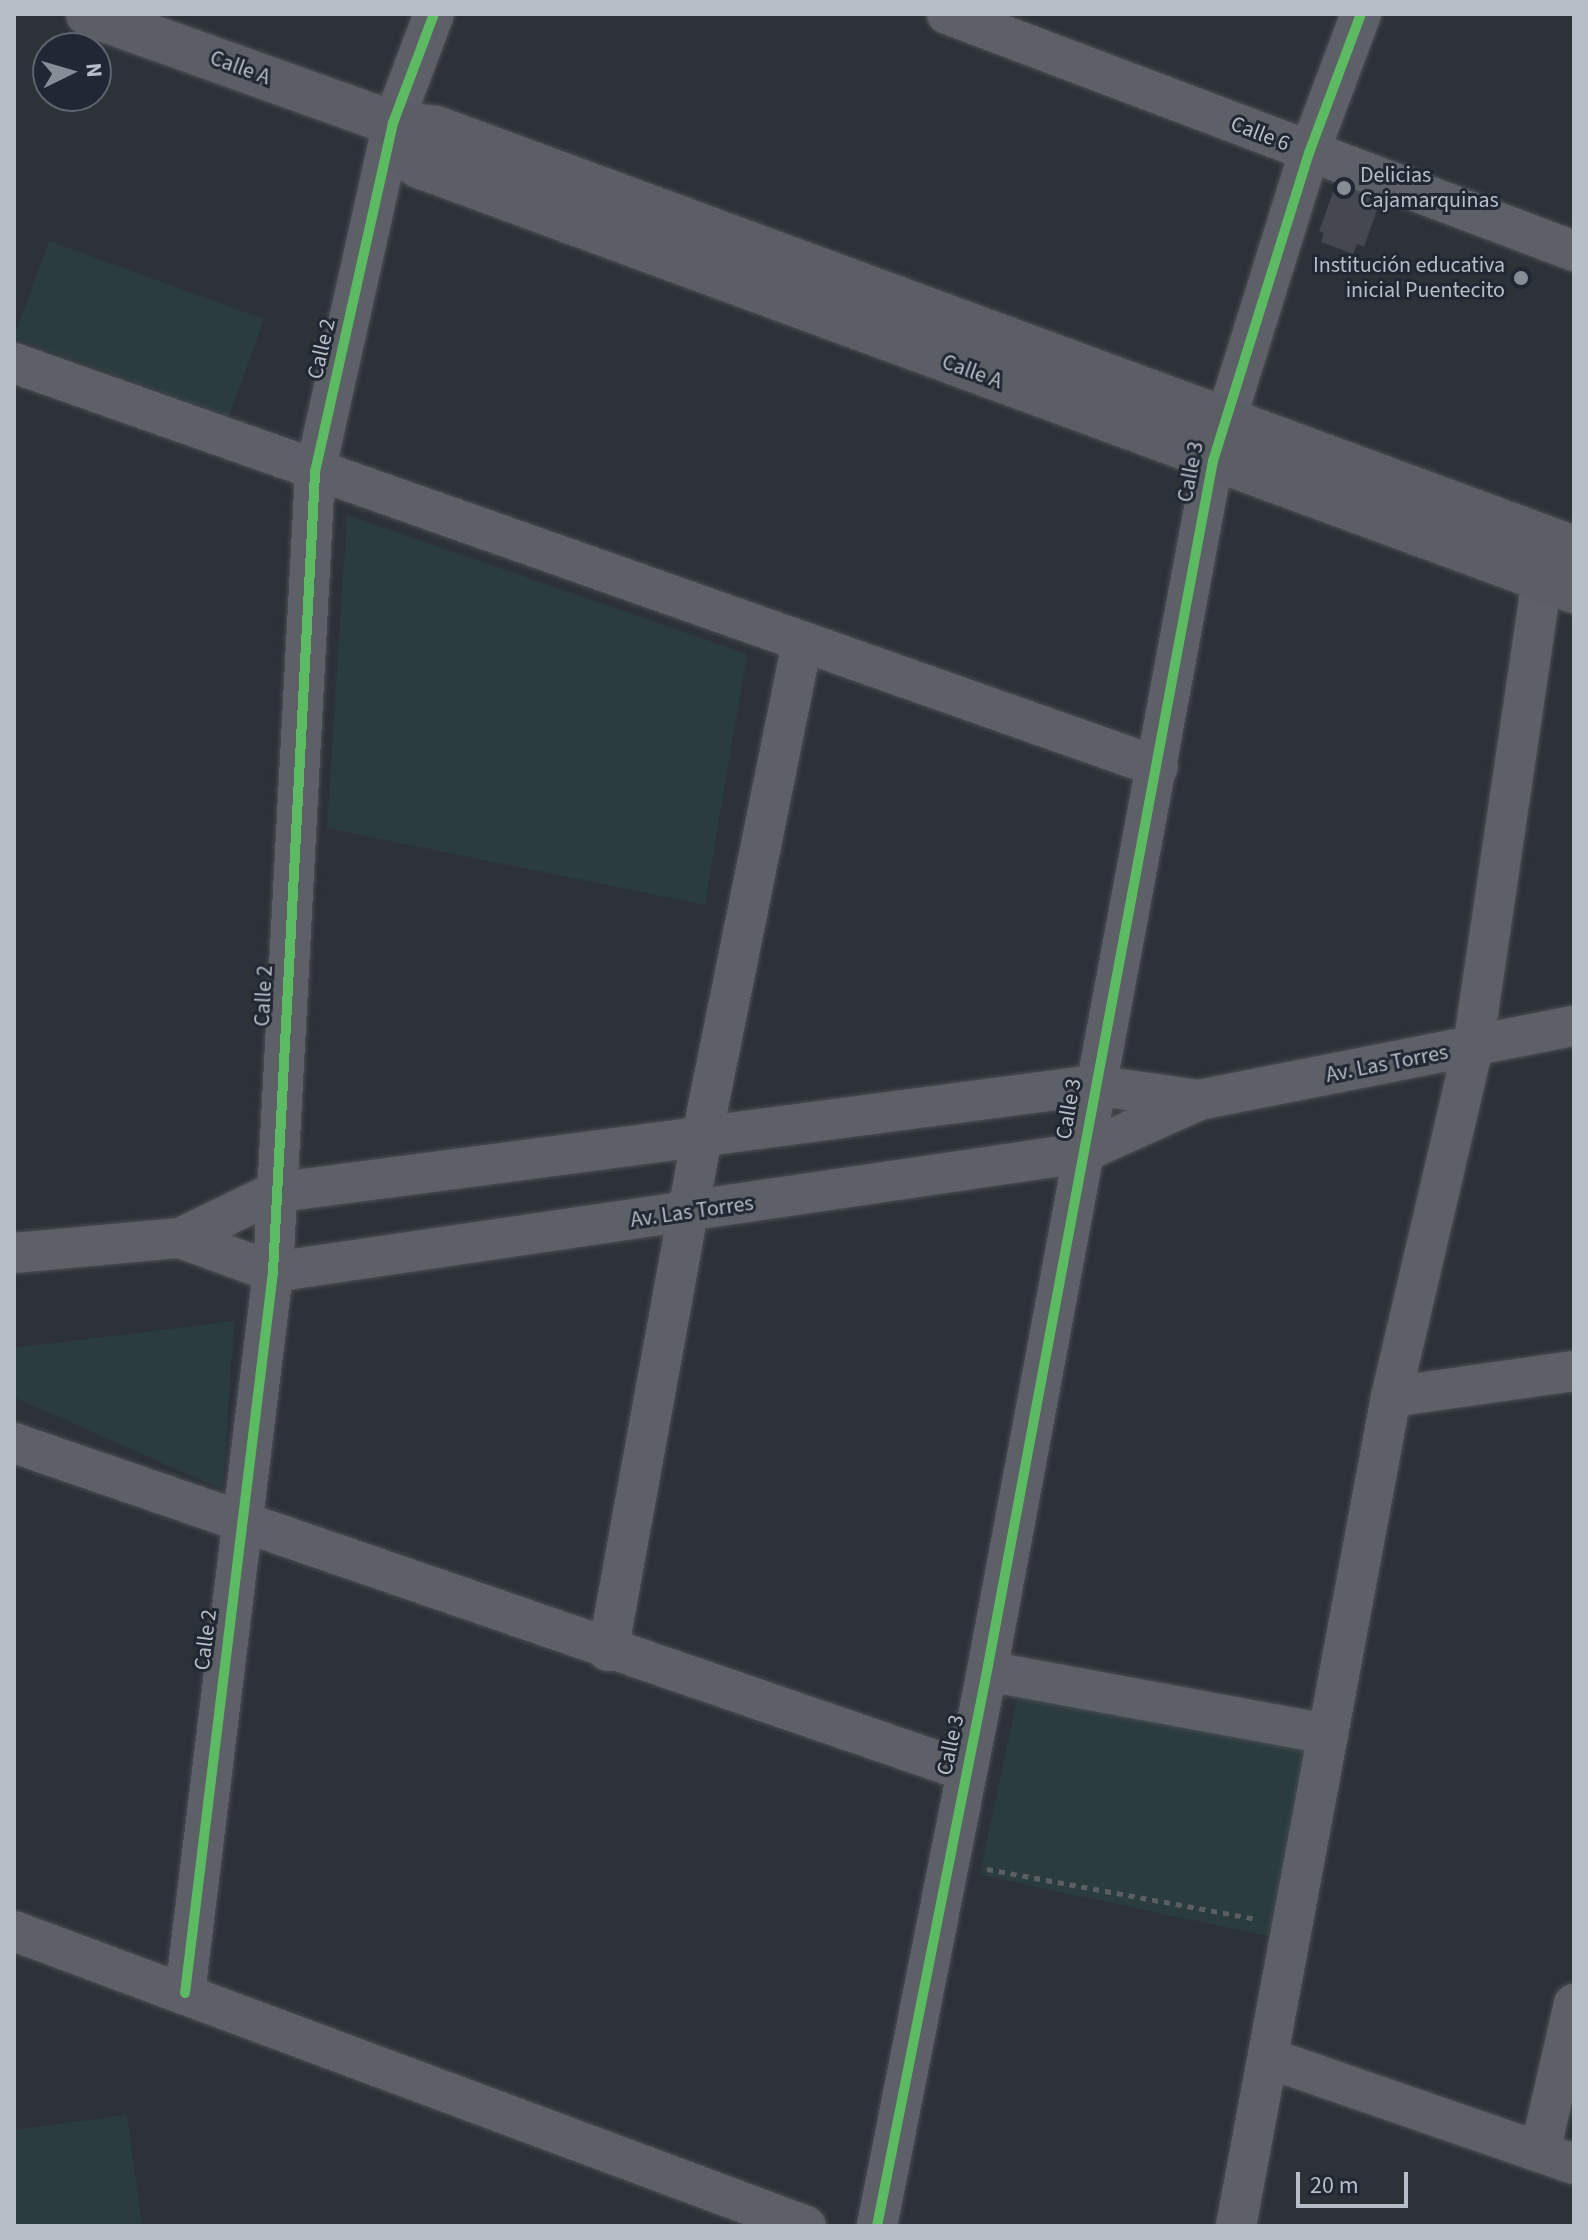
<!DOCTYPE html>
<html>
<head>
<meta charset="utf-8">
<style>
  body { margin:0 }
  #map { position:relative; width:1588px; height:2240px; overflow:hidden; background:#2d3238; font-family:"Source Sans 3",sans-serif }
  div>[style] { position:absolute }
  .green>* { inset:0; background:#2b3c3e; transform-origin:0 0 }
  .building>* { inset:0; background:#45494f }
  .path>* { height:5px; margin-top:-2.5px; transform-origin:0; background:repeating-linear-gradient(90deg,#5b5f63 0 6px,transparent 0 12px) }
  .roads { filter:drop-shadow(0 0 2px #4b4e53) drop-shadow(0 0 2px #4b4e53) }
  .street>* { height:40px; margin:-20px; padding:0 20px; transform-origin:20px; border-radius:20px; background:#5d6066 }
  .secondary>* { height:44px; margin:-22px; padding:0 22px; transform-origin:22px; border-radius:22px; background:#5b5f65 }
  .cycleway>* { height:10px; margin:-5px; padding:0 5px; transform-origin:5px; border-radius:5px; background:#5cba63 }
  .dots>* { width:22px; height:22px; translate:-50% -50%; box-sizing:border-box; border:4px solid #212833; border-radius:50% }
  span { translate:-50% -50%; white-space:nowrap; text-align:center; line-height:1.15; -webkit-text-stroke:6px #212833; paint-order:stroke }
  .street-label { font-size:22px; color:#b8bec8 }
  .poi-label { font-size:22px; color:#b8bec8 }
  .left { translate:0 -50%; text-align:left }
  .right { translate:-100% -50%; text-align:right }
  .frame { position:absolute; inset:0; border:16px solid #b8bec8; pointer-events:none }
  .north { position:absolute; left:32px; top:32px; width:80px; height:80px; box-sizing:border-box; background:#212833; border:2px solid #5d646f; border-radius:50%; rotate:85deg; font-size:22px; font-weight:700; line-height:32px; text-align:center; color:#b8bec8 }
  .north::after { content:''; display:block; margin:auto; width:28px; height:36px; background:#878d96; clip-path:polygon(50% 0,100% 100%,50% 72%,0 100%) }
  .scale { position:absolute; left:1296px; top:2172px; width:112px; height:36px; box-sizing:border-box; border:4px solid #b8bec8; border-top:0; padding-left:10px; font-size:24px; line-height:28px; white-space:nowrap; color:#b8bec8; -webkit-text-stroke:6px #212833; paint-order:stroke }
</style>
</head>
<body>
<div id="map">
  <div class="green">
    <div style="left:49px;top:241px;width:229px;height:103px;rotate:20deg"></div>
    <div style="clip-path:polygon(347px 515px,747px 654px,705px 905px,327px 828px)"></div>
    <div style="clip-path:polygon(234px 1321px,223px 1490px,14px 1397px,14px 1348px)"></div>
    <div style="left:1020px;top:1685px;width:298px;height:194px;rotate:12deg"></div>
    <div style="clip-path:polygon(127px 2115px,142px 2226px,14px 2226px,14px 2130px)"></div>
  </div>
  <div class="building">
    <div style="clip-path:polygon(1348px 180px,1383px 193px,1364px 247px,1357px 244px,1353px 254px,1321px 242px,1324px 233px,1319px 231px,1335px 187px)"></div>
  </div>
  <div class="path">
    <div style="left:987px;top:1869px;width:275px;rotate:10.5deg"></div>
  </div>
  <div class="roads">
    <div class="street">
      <div style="left:947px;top:14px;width:670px;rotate:20.71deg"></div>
      <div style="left:14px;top:363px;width:1213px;rotate:19.45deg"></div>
      <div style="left:180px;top:1238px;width:99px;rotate:20.1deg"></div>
      <div style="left:273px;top:1272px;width:817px;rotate:-8.38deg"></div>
      <div style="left:1081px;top:1153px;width:129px;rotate:-24.2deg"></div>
      <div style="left:1199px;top:1100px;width:382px;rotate:-11.2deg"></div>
      <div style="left:14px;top:1253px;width:167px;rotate:-5.2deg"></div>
      <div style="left:180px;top:1238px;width:103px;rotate:-25.8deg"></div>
      <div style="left:273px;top:1193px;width:827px;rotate:-7.5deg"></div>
      <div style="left:1093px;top:1085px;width:107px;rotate:8.1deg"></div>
      <div style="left:1391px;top:1397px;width:185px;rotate:-8.1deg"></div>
      <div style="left:14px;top:1443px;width:1007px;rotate:19.01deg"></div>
      <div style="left:608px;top:1651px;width:524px;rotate:-79.66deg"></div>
      <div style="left:702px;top:1136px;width:503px;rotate:-78.53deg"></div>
      <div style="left:987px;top:1671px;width:347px;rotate:10.5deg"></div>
      <div style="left:14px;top:1931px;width:845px;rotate:20.43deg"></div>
      <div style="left:185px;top:1993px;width:726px;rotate:-83.04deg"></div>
      <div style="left:273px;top:1272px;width:801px;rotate:-86.99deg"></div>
      <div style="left:315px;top:472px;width:358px;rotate:-77.4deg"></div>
      <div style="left:393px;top:123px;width:116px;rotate:-69.4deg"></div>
      <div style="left:1268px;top:2058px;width:324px;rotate:19.1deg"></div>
      <div style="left:1540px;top:2152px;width:152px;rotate:-77.1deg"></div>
      <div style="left:877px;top:2226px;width:566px;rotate:-78.79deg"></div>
      <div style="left:987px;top:1671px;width:1231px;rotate:-79.42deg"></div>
      <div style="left:1213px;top:461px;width:323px;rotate:-72.7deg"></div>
      <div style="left:1309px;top:153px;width:148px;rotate:-69.5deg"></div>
      <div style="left:1236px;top:2226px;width:843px;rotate:-79.41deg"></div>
      <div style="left:1391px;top:1397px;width:359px;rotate:-76.8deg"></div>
      <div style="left:1473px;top:1047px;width:472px;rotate:-81.6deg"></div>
    </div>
    <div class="secondary">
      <div style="left:88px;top:14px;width:324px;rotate:19.7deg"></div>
      <div style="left:393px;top:123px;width:43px;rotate:6.6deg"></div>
      <div style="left:436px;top:128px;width:1213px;rotate:20.26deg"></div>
      <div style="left:393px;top:123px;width:50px;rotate:58.8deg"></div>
      <div style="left:419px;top:166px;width:1231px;rotate:20.2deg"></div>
    </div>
  </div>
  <div class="cycleway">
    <div style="left:185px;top:1993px;width:726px;rotate:-83.04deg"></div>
    <div style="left:273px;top:1272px;width:801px;rotate:-86.99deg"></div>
    <div style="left:315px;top:472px;width:358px;rotate:-77.4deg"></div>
    <div style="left:393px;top:123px;width:116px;rotate:-69.4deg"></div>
    <div style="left:877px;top:2226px;width:566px;rotate:-78.79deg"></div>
    <div style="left:987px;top:1671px;width:1231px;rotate:-79.42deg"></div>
    <div style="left:1213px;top:461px;width:323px;rotate:-72.7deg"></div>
    <div style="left:1309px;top:153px;width:148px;rotate:-69.5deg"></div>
  </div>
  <div class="dots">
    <div style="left:1344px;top:188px;background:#878d96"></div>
    <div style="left:1521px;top:278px;background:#878d96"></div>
  </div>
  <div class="street-label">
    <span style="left:240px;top:68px;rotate:20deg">Calle A</span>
    <span style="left:1260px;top:134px;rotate:21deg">Calle 6</span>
    <span style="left:322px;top:349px;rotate:-77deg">Calle 2</span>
    <span style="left:972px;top:372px;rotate:20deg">Calle A</span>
    <span style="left:1191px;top:472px;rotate:-79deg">Calle 3</span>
    <span style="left:264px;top:996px;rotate:-87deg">Calle 2</span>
    <span style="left:1387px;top:1064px;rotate:-11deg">Av. Las Torres</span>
    <span style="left:1069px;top:1109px;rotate:-80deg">Calle 3</span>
    <span style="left:692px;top:1212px;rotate:-8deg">Av. Las Torres</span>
    <span style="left:206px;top:1640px;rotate:-83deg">Calle 2</span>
    <span style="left:951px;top:1745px;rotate:-78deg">Calle 3</span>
  </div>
  <div class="poi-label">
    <span class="left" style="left:1360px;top:188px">Delicias<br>Cajamarquinas</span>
    <span class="right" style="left:1505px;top:278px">Institución educativa<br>inicial Puentecito</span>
  </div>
  <div class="frame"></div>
  <div class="north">N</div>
  <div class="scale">20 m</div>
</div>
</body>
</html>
